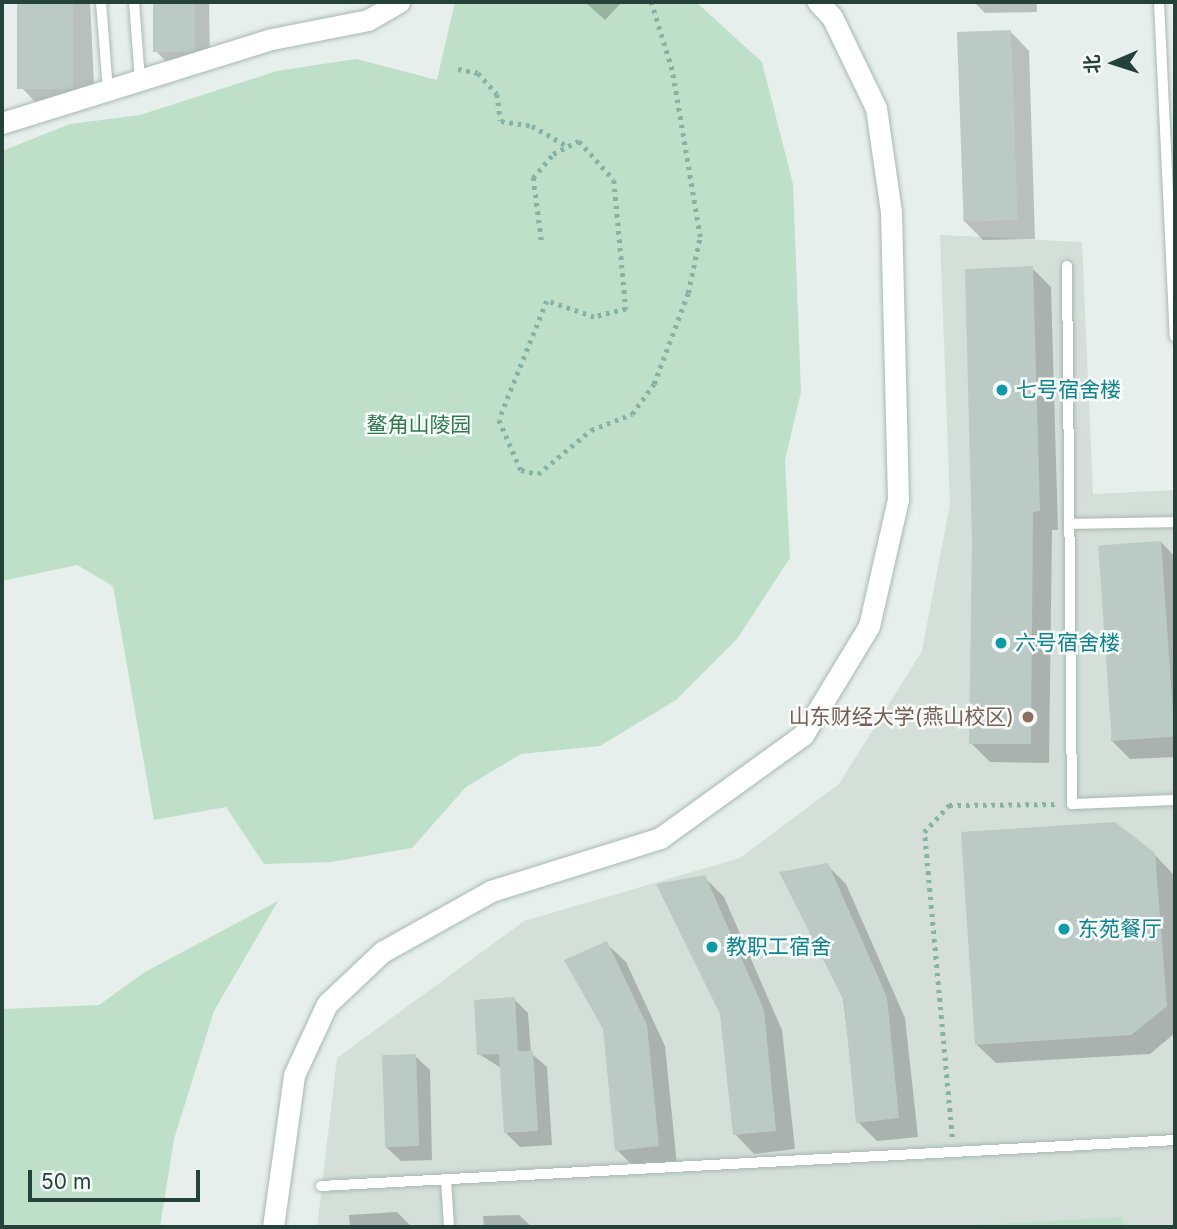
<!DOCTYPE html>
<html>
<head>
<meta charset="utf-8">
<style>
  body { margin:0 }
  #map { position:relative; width:1177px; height:1229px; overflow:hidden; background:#e6efeb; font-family:Inter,"Noto Sans SC",sans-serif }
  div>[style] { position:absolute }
  .built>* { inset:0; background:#d4dfda }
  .green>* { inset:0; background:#bfe0c8 }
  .shadow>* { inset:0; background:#0003 }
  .building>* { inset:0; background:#bbcac4; transform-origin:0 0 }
  .path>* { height:4.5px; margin-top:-2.25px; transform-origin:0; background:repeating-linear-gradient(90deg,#86b3a5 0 3.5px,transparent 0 8.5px) }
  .roads { filter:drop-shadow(0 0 2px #a8b8b2) drop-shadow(0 0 2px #a8b8b2) }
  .lane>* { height:10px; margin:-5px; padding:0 5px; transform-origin:5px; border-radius:5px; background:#fff }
  .street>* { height:21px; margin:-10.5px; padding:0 10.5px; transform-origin:10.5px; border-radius:10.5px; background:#fff }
  .dots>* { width:19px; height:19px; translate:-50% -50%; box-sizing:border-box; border:4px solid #f7fbf9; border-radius:50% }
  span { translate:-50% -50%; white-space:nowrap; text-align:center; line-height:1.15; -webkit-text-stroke:5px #f7fbf9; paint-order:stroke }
  .culture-label { font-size:21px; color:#0d838f }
  .left { translate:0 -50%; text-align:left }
  .park-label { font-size:21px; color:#2d7a4b }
  .education-label { font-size:21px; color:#785e54 }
  .right { translate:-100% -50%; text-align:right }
  .frame { position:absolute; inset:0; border:4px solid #24423a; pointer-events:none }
  .north { position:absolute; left:1079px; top:28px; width:70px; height:70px; -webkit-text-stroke:5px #f7fbf9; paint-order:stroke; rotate:267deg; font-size:19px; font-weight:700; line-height:28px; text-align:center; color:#24423a }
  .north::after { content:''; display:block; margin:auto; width:24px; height:32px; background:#24423a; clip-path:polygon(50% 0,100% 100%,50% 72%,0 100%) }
  .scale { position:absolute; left:28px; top:1170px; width:172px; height:32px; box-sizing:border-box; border:4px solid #24423a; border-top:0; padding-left:9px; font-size:21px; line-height:24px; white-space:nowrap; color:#24423a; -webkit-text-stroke:5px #f7fbf9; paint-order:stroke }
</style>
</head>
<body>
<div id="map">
  <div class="built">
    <div style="clip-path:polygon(940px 235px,1082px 242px,1093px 494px,1175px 490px,1175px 1227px,317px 1227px,337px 1058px,524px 921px,740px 858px,839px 784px,922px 651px,950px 504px)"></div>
  </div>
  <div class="green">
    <div style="clip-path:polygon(455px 2px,696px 2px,762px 62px,793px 184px,801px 392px,785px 460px,790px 558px,737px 639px,676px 700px,600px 746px,521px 754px,466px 787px,412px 848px,331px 862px,264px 864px,226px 807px,154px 820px,113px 586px,77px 565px,2px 581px,2px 151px,70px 124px,140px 115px,277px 71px,356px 59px,437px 80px)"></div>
    <div style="clip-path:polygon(278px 901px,214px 1011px,174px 1139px,160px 1227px,2px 1227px,2px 1009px,99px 1005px,145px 972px)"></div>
    <div style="clip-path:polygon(1123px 1217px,1124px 1227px,943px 1227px)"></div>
  </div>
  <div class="shadow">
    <div style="clip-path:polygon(18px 2px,90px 2px,95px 105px,41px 108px,22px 88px)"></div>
    <div style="clip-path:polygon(155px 2px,209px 2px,210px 63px,170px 66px,156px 51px)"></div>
    <div style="clip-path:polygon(585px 2px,622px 2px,605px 20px)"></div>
    <div style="clip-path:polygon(974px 2px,1037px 2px,1037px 12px,985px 13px)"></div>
    <div style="clip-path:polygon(1010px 31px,1029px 51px,1035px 239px,983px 240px,964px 221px)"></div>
    <div style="clip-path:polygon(1032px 268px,1051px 287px,1058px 530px,1052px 530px,1049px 763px,990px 762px,971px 743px)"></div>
    <div style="clip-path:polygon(1161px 542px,1175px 557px,1175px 757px,1130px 759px,1111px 740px)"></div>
    <div style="clip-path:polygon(1154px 854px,1173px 874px,1175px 1033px,1150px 1054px,996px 1063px,976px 1044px)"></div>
    <div style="clip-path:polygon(827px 865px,846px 884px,905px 1018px,918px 1137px,877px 1141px,858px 1122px)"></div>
    <div style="clip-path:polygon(704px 877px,724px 897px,782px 1030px,795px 1149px,754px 1154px,735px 1134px)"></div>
    <div style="clip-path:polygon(606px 943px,626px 962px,665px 1046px,677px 1165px,636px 1169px,617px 1150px)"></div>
    <div style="clip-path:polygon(514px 999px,528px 1013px,531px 1053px,547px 1067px,552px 1145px,520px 1147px,505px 1132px,501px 1068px,479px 1054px)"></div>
    <div style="clip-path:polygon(415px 1056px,430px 1070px,432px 1160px,401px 1161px,386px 1147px)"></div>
    <div style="clip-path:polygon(397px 1212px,412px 1227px,350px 1227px,349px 1215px)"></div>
    <div style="clip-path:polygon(519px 1215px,532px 1227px,484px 1227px,483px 1216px)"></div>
  </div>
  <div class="building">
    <div style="left:17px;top:2px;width:56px;height:87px"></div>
    <div style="left:153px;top:2px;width:42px;height:50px"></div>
    <div style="left:1011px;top:30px;width:190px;height:54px;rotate:88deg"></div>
    <div style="clip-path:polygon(1033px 266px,1040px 511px,1033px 512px,1031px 744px,969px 744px,972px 541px,965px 269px)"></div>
    <div style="left:1161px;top:541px;width:196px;height:63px;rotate:86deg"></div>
    <div style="clip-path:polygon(1115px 822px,1155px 853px,1167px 1006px,1131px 1035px,975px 1045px,961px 832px)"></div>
    <div style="clip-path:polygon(828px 863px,887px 997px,899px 1118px,856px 1123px,844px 1001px,779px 872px)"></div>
    <div style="clip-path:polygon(705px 875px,764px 1010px,776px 1131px,733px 1135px,720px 1014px,656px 884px)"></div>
    <div style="clip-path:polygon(607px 941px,647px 1025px,659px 1146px,615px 1151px,603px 1029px,564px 960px)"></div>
    <div style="clip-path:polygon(515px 997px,518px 1051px,533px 1051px,538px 1131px,504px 1133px,499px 1054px,477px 1055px,474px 1000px)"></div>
    <div style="left:416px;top:1054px;width:92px;height:34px;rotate:88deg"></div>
  </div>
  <div class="path">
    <div style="left:458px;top:69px;width:20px;rotate:11deg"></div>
    <div style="left:478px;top:73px;width:28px;rotate:48deg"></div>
    <div style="left:497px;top:94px;width:27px;rotate:82deg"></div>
    <div style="left:501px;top:121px;width:31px;rotate:9deg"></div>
    <div style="left:532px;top:126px;width:40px;rotate:29.7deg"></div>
    <div style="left:541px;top:240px;width:63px;rotate:-97.4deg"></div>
    <div style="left:533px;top:178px;width:31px;rotate:-50deg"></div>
    <div style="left:553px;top:154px;width:29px;rotate:-27deg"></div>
    <div style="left:579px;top:141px;width:52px;rotate:48.1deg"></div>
    <div style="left:614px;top:180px;width:130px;rotate:84.7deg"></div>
    <div style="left:626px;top:309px;width:33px;rotate:166deg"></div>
    <div style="left:594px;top:317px;width:50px;rotate:-161.2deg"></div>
    <div style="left:547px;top:301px;width:128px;rotate:112deg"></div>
    <div style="left:499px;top:420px;width:55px;rotate:66.3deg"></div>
    <div style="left:521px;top:470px;width:17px;rotate:13deg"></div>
    <div style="left:538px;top:474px;width:69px;rotate:-39.7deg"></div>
    <div style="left:591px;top:430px;width:44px;rotate:-21.3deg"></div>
    <div style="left:632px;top:414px;width:37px;rotate:-54deg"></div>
    <div style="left:654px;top:384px;width:97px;rotate:-69.5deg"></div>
    <div style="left:688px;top:293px;width:57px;rotate:-77.9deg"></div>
    <div style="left:700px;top:237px;width:169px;rotate:-99.5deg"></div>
    <div style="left:672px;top:70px;width:71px;rotate:-107.2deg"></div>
    <div style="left:952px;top:1137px;width:306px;rotate:-95.2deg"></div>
    <div style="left:924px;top:832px;width:37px;rotate:-47deg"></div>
    <div style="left:949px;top:805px;width:110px;rotate:-0.5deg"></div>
  </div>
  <div class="roads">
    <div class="lane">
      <div style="left:101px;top:2px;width:88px;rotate:85.5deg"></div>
      <div style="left:134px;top:2px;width:78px;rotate:85.6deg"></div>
      <div style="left:1159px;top:2px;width:335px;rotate:87.3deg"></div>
      <div style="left:1067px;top:266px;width:538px;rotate:89.47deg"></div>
      <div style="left:1072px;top:804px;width:103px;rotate:-2.2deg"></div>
      <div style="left:1070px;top:524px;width:105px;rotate:-1.1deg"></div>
      <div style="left:446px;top:1180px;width:47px;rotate:86.3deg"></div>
      <div style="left:321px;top:1186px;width:855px;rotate:-3.08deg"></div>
    </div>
    <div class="street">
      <div style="left:2px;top:123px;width:283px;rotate:-17.3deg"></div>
      <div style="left:272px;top:39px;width:98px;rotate:-11.2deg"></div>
      <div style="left:368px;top:20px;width:36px;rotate:-30deg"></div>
      <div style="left:273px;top:1227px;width:153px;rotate:-82.1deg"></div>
      <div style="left:294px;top:1075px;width:78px;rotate:-65.1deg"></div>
      <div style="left:327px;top:1004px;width:76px;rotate:-43.4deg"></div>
      <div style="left:382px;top:952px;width:125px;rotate:-29.2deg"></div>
      <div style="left:491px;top:891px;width:177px;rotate:-17.4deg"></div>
      <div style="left:660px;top:838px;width:176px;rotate:-35.8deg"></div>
      <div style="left:803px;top:735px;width:127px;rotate:-58.8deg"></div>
      <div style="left:869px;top:626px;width:130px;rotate:-77.1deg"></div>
      <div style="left:898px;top:499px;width:287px;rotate:-91.4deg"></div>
      <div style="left:891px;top:212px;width:105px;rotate:-98.2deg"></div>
      <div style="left:876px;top:108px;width:101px;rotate:-115.8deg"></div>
      <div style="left:832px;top:17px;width:21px;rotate:-133deg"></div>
    </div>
  </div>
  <div class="dots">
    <div style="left:1002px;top:390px;background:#0f9aa8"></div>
    <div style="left:1001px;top:643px;background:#0f9aa8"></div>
    <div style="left:1028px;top:717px;background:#8d6e63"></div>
    <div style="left:1064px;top:929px;background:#0f9aa8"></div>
    <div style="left:712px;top:947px;background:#0f9aa8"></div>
  </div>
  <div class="culture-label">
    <span class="left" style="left:1016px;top:390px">七号宿舍楼</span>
    <span class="left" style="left:1015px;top:643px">六号宿舍楼</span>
    <span class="left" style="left:1078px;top:929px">东苑餐厅</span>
    <span class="left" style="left:726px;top:947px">教职工宿舍</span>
  </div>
  <div class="park-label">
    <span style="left:419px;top:425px">鳌角山陵园</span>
  </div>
  <div class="education-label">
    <span class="right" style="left:1014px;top:717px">山东财经大学(燕山校区)</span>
  </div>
  <div class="frame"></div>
  <div class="north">北</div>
  <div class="scale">50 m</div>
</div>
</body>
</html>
